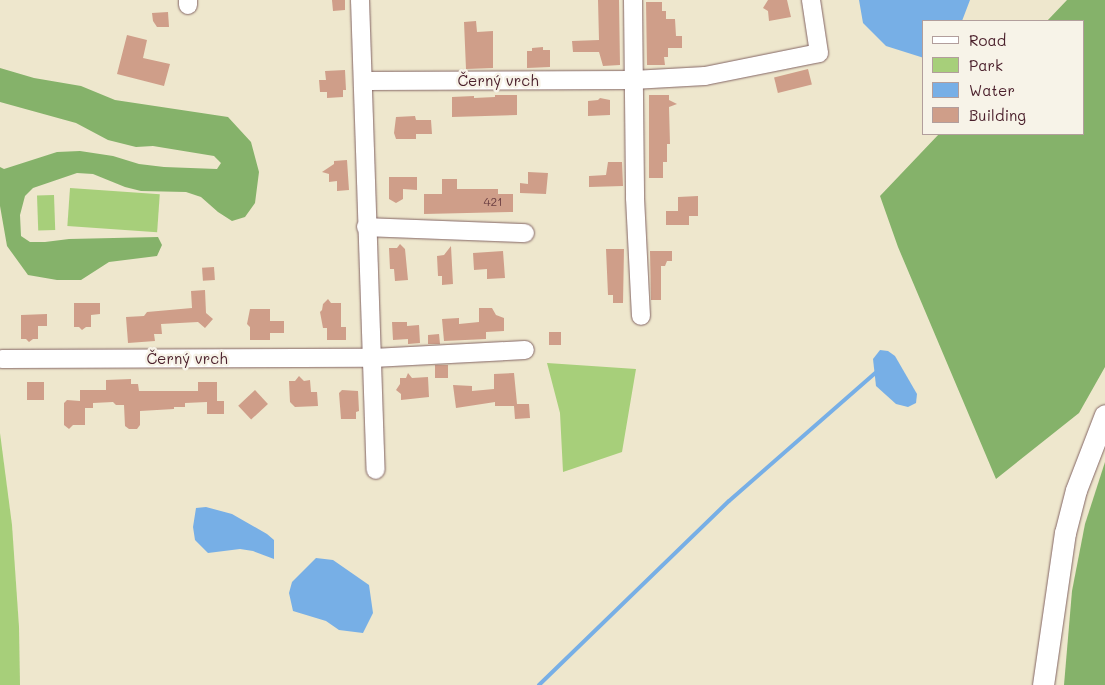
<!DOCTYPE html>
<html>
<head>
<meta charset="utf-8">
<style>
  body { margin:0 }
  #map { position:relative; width:1105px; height:685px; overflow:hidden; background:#eee7cd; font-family:Mali,sans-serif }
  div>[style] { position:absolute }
  .green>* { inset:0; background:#a7cf7a; transform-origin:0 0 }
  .forest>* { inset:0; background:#85b26a }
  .water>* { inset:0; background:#77afe6 }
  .stream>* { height:4px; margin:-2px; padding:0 2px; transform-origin:2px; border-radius:2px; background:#77afe6 }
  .building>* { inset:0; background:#cf9e89; transform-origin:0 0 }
  .roads { filter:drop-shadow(0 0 1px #836564) drop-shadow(0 0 1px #836564) }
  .minor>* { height:18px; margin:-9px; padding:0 9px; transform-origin:9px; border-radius:9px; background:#fff }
  .major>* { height:21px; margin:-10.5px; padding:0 10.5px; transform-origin:10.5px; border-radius:10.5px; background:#fff }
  span { translate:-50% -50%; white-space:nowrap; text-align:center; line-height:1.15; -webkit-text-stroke:5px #f7f3e8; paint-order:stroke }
  .number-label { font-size:12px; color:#6b3f42 }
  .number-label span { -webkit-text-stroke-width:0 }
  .street-label { font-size:15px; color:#4a1f2b }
  .legend { position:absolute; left:922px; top:20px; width:162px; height:115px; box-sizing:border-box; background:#f7f3e8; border:1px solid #b29e9c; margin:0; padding:6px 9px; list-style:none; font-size:15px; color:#4a1f2b }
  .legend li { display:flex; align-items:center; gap:10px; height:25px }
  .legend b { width:25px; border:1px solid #b29e9c }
</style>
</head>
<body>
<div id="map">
  <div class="green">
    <div style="left:70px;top:188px;width:90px;height:38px;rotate:4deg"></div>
    <div style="left:54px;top:195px;width:35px;height:17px;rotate:88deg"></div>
    <div style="clip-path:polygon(547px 363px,636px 369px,622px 452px,563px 472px,560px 413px)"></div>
    <div style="clip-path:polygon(0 433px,12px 525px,19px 627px,20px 685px,0 685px)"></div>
  </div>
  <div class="forest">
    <div style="clip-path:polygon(1067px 0,1105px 0,1105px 367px,1079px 413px,996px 479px,898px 247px,880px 196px,939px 134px,1084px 134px,1084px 21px,1047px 21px)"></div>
    <div style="clip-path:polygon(0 68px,34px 78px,81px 86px,115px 100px,228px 117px,251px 142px,259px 172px,255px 203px,245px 217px,232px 221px,218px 212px,201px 197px,186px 192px,141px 191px,125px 187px,93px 174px,77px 173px,33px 188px,25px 196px,20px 215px,21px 236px,30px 242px,45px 242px,69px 239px,158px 237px,162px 245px,157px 256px,109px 262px,81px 280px,57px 280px,28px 275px,7px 246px,0 206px,0 167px,4px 169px,57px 152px,80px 151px,113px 156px,139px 164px,164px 167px,217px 169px,221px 163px,214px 156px,153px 146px,136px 147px,108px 140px,76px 123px,0 102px)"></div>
    <div style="clip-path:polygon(1105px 462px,1105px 685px,1064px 685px,1072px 591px,1085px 524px)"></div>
  </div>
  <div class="water">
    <div style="clip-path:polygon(859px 0,970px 0,962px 21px,924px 21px,924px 58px,886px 46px,863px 23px)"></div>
    <div style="clip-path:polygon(880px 350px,888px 351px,895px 356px,917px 394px,916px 403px,908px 407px,896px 404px,876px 386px,873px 359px)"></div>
    <div style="clip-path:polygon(206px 507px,232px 514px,267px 534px,274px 540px,274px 559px,253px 551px,240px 549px,208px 553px,195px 540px,193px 527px,196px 508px)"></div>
    <div style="clip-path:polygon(316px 558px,333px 560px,369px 585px,373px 613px,363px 633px,339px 630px,326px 621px,293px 611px,289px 593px,292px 582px)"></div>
  </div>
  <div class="stream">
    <div style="left:539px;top:685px;width:264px;rotate:-44.1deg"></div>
    <div style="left:729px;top:501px;width:194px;rotate:-41.2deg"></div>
  </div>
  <div class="building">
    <div style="clip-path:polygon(332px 0,345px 0,345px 10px,333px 11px)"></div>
    <div style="clip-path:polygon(598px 0,619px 0,620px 65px,603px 66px,599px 52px,573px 52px,572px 41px,599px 40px)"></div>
    <div style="clip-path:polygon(768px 0,787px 0,791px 17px,769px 21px,768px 11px,763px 8px)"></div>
    <div style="clip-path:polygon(646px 2px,662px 2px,662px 11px,666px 11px,666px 19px,675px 19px,676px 36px,682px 36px,682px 48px,668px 48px,668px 57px,664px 57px,665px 65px,647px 65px)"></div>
    <div style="clip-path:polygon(168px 12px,169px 27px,157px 27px,153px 21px,152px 13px)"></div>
    <div style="clip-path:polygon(476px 21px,477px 32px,493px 31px,493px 68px,466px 69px,464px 22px)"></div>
    <div style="clip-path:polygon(127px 35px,147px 40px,143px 58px,170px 64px,164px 86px,117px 74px)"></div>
    <div style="clip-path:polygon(543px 47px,543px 50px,550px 50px,550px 67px,527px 68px,527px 51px,532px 51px,532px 48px)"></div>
    <div style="left:808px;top:69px;width:16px;height:35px;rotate:76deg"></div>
    <div style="clip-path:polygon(345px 70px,346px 90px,343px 90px,343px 97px,327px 98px,327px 92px,320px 92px,319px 80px,326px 80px,325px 71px)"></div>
    <div style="clip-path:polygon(495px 95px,517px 95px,517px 115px,452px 117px,452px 97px,474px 96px,474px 98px,495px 97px)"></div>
    <div style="clip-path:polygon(649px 95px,669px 95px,669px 100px,677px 104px,669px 107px,670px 144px,667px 144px,667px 162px,663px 162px,663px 178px,649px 178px)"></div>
    <div style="clip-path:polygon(600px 98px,610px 100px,610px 115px,588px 116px,588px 101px,598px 100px)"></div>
    <div style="clip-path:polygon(415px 116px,416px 120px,431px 120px,432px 134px,416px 134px,416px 139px,396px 139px,394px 133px,396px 117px)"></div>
    <div style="clip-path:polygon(347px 160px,349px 190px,337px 191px,337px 181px,329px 182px,329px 174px,322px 172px,334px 164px,334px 161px)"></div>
    <div style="clip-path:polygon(608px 162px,622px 162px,623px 186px,589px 187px,589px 176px,606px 175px)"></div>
    <div style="clip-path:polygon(528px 172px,548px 173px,546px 194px,520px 193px,520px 183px,528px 184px)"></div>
    <div style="clip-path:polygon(389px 177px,417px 177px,417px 190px,403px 189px,403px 199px,396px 203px,389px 199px)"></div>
    <div style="clip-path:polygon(442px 179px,457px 179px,457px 189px,498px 189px,498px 194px,513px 194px,513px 212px,424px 214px,424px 194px,442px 194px)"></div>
    <div style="clip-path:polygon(698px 196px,698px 216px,689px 216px,689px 225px,666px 225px,666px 211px,678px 211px,678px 197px)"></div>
    <div style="clip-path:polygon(400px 244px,405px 249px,408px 280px,395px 281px,394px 269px,390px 269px,389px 248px,397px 248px)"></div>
    <div style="clip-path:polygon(451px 246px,453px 284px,442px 285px,442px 276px,438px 276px,437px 256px,444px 255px)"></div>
    <div style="clip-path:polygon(606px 249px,624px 249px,623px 303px,613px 303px,613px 295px,608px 295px)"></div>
    <div style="clip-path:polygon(503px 251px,505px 278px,487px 279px,487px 269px,474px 270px,473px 253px)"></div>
    <div style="clip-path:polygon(650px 251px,672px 251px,672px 261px,667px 261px,665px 266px,661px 266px,661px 300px,651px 300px)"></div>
    <div style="left:214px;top:267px;width:13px;height:12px;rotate:86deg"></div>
    <div style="clip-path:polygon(205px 290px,206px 313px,213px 319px,205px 328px,198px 322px,161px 324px,162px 334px,154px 334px,155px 341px,128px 343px,126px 317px,144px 316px,147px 312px,192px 308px,191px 291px)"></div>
    <div style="clip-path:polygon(328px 299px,331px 303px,341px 303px,341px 327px,346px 327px,346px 340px,327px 340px,327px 328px,323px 328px,320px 312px,322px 310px,323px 304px)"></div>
    <div style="clip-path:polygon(74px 303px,100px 303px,100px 314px,91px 315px,91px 327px,86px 327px,82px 330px,79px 327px,74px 327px)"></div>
    <div style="clip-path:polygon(479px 308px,492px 308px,496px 315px,504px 318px,504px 331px,486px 332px,486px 339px,444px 341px,442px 319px,459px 318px,459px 324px,479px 322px)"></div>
    <div style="clip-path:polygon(250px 309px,270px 309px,270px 321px,284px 321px,284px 333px,270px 333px,270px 340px,250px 340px,250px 327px,247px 324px)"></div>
    <div style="clip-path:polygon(47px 314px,47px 326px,38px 326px,38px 339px,33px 339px,29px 342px,26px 339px,21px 339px,21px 315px)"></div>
    <div style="clip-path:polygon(392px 322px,407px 322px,407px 326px,419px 325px,420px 343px,408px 344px,408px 339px,393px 340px)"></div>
    <div style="left:549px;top:332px;width:12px;height:13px"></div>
    <div style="clip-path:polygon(439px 334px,440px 344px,428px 344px,428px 335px)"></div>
    <div style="left:435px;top:365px;width:13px;height:13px"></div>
    <div style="clip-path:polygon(408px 373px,412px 378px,428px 377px,429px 397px,401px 400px,401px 394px,396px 390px,400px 384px,400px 378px,406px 378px)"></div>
    <div style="clip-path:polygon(514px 373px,517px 404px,529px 404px,530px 418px,515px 419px,514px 406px,495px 406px,495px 402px,456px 408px,453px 385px,472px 386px,472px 391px,494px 389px,494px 374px)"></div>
    <div style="clip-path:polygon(299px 376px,304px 381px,310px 380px,311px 392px,317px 392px,318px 406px,295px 407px,290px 402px,289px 381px,295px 381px)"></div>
    <div style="clip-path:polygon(131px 379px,131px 384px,138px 384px,139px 391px,198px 391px,198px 382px,217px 382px,217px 401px,224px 401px,224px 414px,207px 414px,207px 402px,185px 403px,185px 407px,174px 407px,174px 409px,140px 411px,140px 425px,137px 429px,129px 429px,125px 426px,124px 405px,116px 405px,113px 402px,93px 403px,93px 408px,85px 408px,85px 425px,73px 425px,69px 429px,64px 425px,64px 403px,67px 400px,80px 401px,80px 390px,106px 390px,106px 380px)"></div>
    <div style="left:27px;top:382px;width:17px;height:18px"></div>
    <div style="left:255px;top:390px;width:19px;height:23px;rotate:47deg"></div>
    <div style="clip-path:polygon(342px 390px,358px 391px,359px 411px,356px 412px,356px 419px,341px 419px,339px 393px)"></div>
  </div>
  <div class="roads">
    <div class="minor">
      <div style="left:360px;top:0;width:470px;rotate:88.1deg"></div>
      <div style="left:633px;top:0;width:198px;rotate:89.4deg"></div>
      <div style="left:635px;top:198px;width:118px;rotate:87.1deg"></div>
      <div style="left:188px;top:5px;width:5px;rotate:-90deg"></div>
      <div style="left:364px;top:81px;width:269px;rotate:-0.2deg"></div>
      <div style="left:633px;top:80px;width:72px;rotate:-3.2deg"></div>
      <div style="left:705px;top:76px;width:116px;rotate:-11.4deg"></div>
      <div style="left:819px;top:53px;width:54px;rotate:-98.6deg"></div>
      <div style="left:366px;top:227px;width:159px;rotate:2.2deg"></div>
      <div style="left:2px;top:359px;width:371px;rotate:-0.2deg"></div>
      <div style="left:373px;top:358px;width:152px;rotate:-3deg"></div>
    </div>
    <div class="major">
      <div style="left:1043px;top:685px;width:154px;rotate:-81.8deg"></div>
      <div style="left:1065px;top:533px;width:44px;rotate:-75.7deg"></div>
      <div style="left:1076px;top:490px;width:80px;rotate:-68.9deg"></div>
    </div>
  </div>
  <div class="number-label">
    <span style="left:493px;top:202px">421</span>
  </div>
  <div class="street-label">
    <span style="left:498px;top:81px">Černý vrch</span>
    <span style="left:187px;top:359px">Černý vrch</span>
  </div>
  <ul class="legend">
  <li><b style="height:6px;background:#fff"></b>Road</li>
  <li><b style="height:14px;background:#a7cf7a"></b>Park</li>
  <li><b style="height:14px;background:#77afe6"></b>Water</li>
  <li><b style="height:14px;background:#cf9e89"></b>Building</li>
  </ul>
</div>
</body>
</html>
